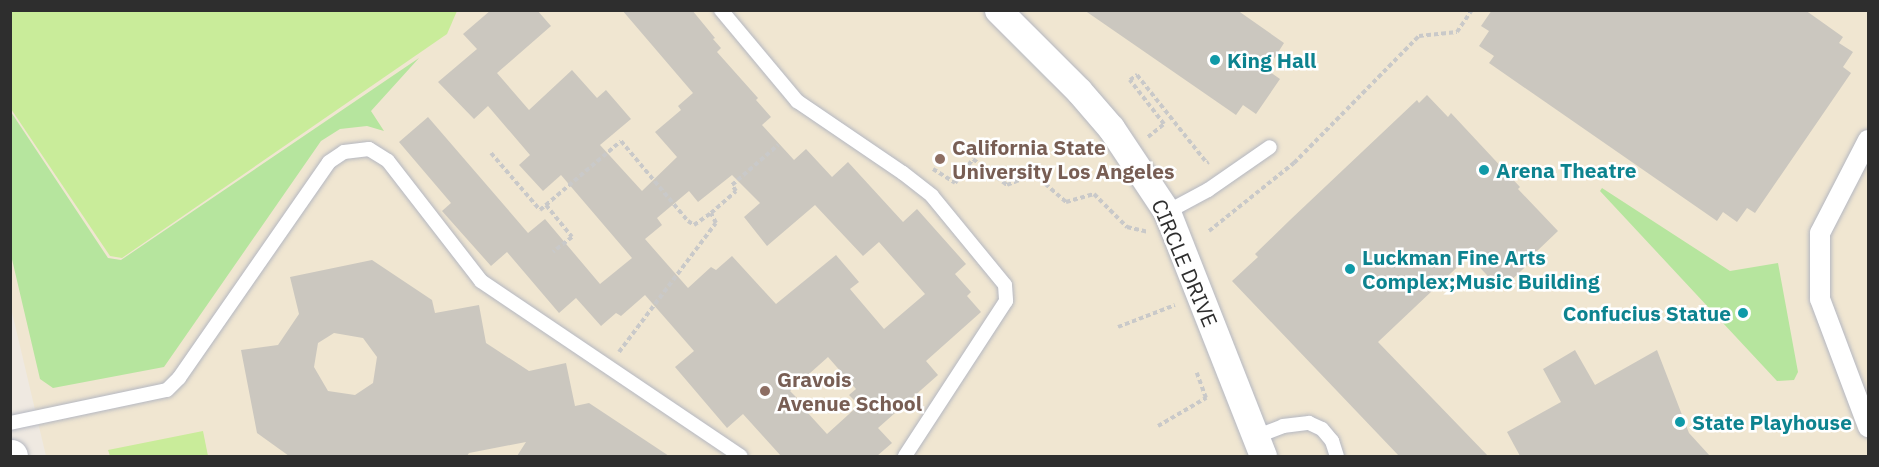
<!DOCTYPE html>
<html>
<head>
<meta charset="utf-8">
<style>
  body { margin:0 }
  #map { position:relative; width:1879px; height:467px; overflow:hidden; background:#efe9e1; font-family:"IBM Plex Sans",sans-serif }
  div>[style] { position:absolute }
  .education>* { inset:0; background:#f0e6d1 }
  .green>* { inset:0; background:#b6e59e }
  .pitch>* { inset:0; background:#c9ec9a }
  .building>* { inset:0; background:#cbc7bf }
  .path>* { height:4px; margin-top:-2px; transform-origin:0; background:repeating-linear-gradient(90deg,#c9c9c9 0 4.5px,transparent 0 7.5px) }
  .roads { filter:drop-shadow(0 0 2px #b4b7c1) drop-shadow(0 0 2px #b4b7c1) }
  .service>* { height:14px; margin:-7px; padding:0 7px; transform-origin:7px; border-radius:7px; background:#fff }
  .pedestrian>* { height:20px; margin:-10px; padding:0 10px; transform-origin:10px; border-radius:10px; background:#fff }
  .minor>* { height:27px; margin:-13.5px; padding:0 13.5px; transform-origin:13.5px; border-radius:13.5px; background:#fff }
  .tertiary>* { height:33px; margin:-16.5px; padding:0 16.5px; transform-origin:16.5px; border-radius:16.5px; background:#fff }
  .dots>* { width:16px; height:16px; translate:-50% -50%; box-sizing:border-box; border:3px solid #fff; border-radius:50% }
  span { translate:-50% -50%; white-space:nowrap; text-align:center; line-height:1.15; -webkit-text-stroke:5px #fff; paint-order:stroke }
  .culture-label { font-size:21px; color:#0d838f; font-weight:700 }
  .left { translate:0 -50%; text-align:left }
  .right { translate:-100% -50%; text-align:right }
  .education-label { font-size:21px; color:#785e54; font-weight:700 }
  .street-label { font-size:21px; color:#2e2e2e }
  .frame { position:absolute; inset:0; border:12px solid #2e2e2e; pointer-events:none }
</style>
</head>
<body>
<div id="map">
  <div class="education">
    <div style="clip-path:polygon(10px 11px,1868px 11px,1868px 456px,46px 456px,11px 308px)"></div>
  </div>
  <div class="green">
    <div style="clip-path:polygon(419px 58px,371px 111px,384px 131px,367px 126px,340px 129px,321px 141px,164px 367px,53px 388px,40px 379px,11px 255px,11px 112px,108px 258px,121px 260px)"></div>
    <div style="clip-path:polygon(1602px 188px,1730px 271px,1778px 263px,1798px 372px,1794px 380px,1777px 381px,1600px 191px)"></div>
  </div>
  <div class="pitch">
    <div style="clip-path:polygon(10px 11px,11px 10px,457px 11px,447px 34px,122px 258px,110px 256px,11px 109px)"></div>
    <div style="clip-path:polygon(203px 431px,208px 456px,110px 456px,108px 450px)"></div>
  </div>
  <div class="building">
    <div style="clip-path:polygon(evenodd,491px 10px,537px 10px,551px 26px,497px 73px,529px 110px,572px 70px,597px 98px,606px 90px,631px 119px,600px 145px,642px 191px,677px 157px,655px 132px,681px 110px,678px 106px,693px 93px,622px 10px,692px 10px,715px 38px,713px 39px,721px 48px,717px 52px,758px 98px,756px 100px,771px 117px,762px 125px,794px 160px,806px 149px,832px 177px,848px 162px,903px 222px,917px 209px,966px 264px,955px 274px,971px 292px,967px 296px,981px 312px,926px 361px,938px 375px,878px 428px,892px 443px,877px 456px,781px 456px,743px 414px,727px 428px,675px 367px,694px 351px,645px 295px,621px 316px,616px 313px,601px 326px,576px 298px,559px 313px,507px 252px,491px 266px,442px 211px,451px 203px,399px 142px,428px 117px,528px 233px,545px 219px,600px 284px,632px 258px,561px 175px,543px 191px,519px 165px,530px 155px,488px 106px,474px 119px,438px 82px,477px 49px,463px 34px,491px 10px,732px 175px,760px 203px,744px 217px,767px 246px,815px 205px,863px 256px,879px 242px,925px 294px,884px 329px,850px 289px,859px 282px,836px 255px,776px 304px,732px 256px,716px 270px,711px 267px,688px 288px,645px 239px,662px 225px,657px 218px,689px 191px,698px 202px,732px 175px,491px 10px,828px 357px,856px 389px,849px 395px,859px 405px,827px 434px,807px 412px,792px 402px,797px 398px,790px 391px,828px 357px)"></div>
    <div style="clip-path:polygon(1084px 10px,1237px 10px,1284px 43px,1267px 70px,1280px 79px,1256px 114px,1243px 105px,1236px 115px)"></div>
    <div style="clip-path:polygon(1492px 10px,1805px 10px,1843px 37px,1839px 43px,1853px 52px,1843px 67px,1851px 73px,1755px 213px,1747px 208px,1737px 222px,1723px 212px,1717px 221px,1489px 63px,1494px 56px,1479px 46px,1489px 31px,1481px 26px)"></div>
    <div style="clip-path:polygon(1427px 95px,1448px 117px,1451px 113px,1520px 187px,1518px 189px,1558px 231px,1536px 252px,1538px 255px,1501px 290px,1469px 256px,1378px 342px,1488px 456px,1399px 456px,1232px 281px,1258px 257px,1255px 254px,1290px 220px,1417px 100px,1419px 103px)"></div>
    <div style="clip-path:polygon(evenodd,372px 260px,432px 300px,435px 313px,479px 305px,486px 343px,529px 371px,566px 363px,575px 406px,589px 403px,669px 456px,517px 456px,526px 442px,469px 453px,467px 456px,289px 456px,257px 433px,241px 350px,278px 345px,299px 314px,290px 277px,372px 260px,334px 333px,363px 338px,377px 357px,373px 383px,355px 395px,328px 391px,314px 367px,318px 343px,334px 333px)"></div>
    <div style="clip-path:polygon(1575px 350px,1595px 385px,1657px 350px,1689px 433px,1710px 456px,1520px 456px,1507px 432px,1561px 402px,1543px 369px)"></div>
  </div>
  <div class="path">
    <div style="left:1148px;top:137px;width:21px;rotate:-39deg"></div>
    <div style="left:1164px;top:124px;width:56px;rotate:-127.7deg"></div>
    <div style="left:1130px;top:80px;width:9px;rotate:-36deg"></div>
    <div style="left:1137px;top:75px;width:112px;rotate:51.5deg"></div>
    <div style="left:1207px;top:163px;width:2px;rotate:-27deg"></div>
    <div style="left:491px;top:153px;width:75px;rotate:49.3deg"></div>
    <div style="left:540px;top:210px;width:106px;rotate:-40.4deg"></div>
    <div style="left:621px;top:141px;width:104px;rotate:50.1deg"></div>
    <div style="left:688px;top:221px;width:7px;rotate:34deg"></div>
    <div style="left:694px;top:225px;width:21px;rotate:-35deg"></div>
    <div style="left:933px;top:169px;width:26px;rotate:32deg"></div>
    <div style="left:955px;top:183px;width:30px;rotate:-53deg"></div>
    <div style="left:973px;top:159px;width:43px;rotate:37.4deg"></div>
    <div style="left:1007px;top:185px;width:29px;rotate:-22deg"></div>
    <div style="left:1034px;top:174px;width:43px;rotate:41.2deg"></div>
    <div style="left:1066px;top:202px;width:29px;rotate:-16deg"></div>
    <div style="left:1094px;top:194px;width:47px;rotate:45deg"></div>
    <div style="left:1127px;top:227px;width:22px;rotate:13deg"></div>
    <div style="left:546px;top:205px;width:41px;rotate:50.9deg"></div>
    <div style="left:572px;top:237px;width:24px;rotate:142deg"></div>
    <div style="left:1209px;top:231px;width:109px;rotate:-38.7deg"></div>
    <div style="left:1294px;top:163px;width:178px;rotate:-45.5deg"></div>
    <div style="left:1419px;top:36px;width:38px;rotate:-6deg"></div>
    <div style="left:1457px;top:32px;width:27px;rotate:-56deg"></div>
    <div style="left:1118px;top:327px;width:61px;rotate:-21.1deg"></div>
    <div style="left:619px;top:352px;width:161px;rotate:-53.1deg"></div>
    <div style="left:716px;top:223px;width:11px;rotate:-117deg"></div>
    <div style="left:711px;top:213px;width:33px;rotate:-41deg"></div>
    <div style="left:736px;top:191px;width:7px;rotate:-124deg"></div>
    <div style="left:732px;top:185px;width:61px;rotate:-41deg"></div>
    <div style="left:1158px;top:426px;width:56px;rotate:-30.3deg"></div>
    <div style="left:1206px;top:398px;width:27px;rotate:-110deg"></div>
  </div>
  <div class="roads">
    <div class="service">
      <div style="left:721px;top:10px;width:119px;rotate:50.1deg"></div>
      <div style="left:797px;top:101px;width:128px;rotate:34.2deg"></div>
      <div style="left:903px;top:173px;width:37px;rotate:38deg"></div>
      <div style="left:932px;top:196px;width:115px;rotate:50.6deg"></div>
      <div style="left:1005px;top:285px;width:16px;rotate:86deg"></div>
      <div style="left:1006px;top:301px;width:185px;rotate:123.1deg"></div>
      <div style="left:1167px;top:212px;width:47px;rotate:-28.2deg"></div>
      <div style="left:1208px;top:190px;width:75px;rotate:-34.7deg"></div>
      <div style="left:10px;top:423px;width:160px;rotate:-11.9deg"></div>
      <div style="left:167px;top:390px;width:17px;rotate:-45deg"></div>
      <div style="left:179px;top:378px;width:263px;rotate:-55.2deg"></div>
      <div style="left:329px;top:162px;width:18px;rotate:-34deg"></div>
      <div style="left:344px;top:152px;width:25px;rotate:-7deg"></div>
      <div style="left:369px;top:149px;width:22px;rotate:32deg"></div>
      <div style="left:388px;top:161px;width:152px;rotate:52.2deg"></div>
      <div style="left:481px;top:281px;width:313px;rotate:34deg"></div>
      <div style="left:1255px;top:437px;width:30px;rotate:-21deg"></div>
      <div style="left:1283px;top:426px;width:26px;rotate:-7deg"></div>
      <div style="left:1309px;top:423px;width:14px;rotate:25deg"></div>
      <div style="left:1322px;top:429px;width:16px;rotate:50deg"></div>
      <div style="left:1332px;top:441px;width:16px;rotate:72deg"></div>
    </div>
    <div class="pedestrian">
      <div style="left:1868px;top:140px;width:105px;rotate:117.3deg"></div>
      <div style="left:1820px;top:233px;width:66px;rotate:90deg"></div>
      <div style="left:1820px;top:299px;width:137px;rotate:69.4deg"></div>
    </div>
    <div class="minor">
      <div style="left:998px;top:10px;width:115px;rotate:45deg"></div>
      <div style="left:1079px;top:91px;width:49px;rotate:49.1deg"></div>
      <div style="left:1111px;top:128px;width:101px;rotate:56.3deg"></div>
      <div style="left:1167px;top:212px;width:262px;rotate:68.5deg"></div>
    </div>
    <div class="tertiary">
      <div style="left:10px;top:456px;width:1px"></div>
    </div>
  </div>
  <div class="dots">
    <div style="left:1215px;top:60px;background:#0f9aa8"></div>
    <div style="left:940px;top:159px;background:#8d6e63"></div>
    <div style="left:1484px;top:170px;background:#0f9aa8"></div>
    <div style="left:1350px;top:269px;background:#0f9aa8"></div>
    <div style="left:1743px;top:313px;background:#0f9aa8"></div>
    <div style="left:765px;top:391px;background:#8d6e63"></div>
    <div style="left:1680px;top:422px;background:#0f9aa8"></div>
  </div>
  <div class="culture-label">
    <span class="left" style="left:1227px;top:60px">King Hall</span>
    <span class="left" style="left:1496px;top:170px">Arena Theatre</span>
    <span class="left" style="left:1362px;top:269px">Luckman Fine Arts<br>Complex;Music Building</span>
    <span class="right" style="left:1731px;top:313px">Confucius Statue</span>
    <span class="left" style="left:1692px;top:422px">State Playhouse</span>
  </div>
  <div class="education-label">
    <span class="left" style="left:952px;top:159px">California State<br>University Los Angeles</span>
    <span class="left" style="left:777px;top:391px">Gravois<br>Avenue School</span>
  </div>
  <div class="street-label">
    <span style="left:1185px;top:263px;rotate:67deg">CIRCLE DRIVE</span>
  </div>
  <div class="frame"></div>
</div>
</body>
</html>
